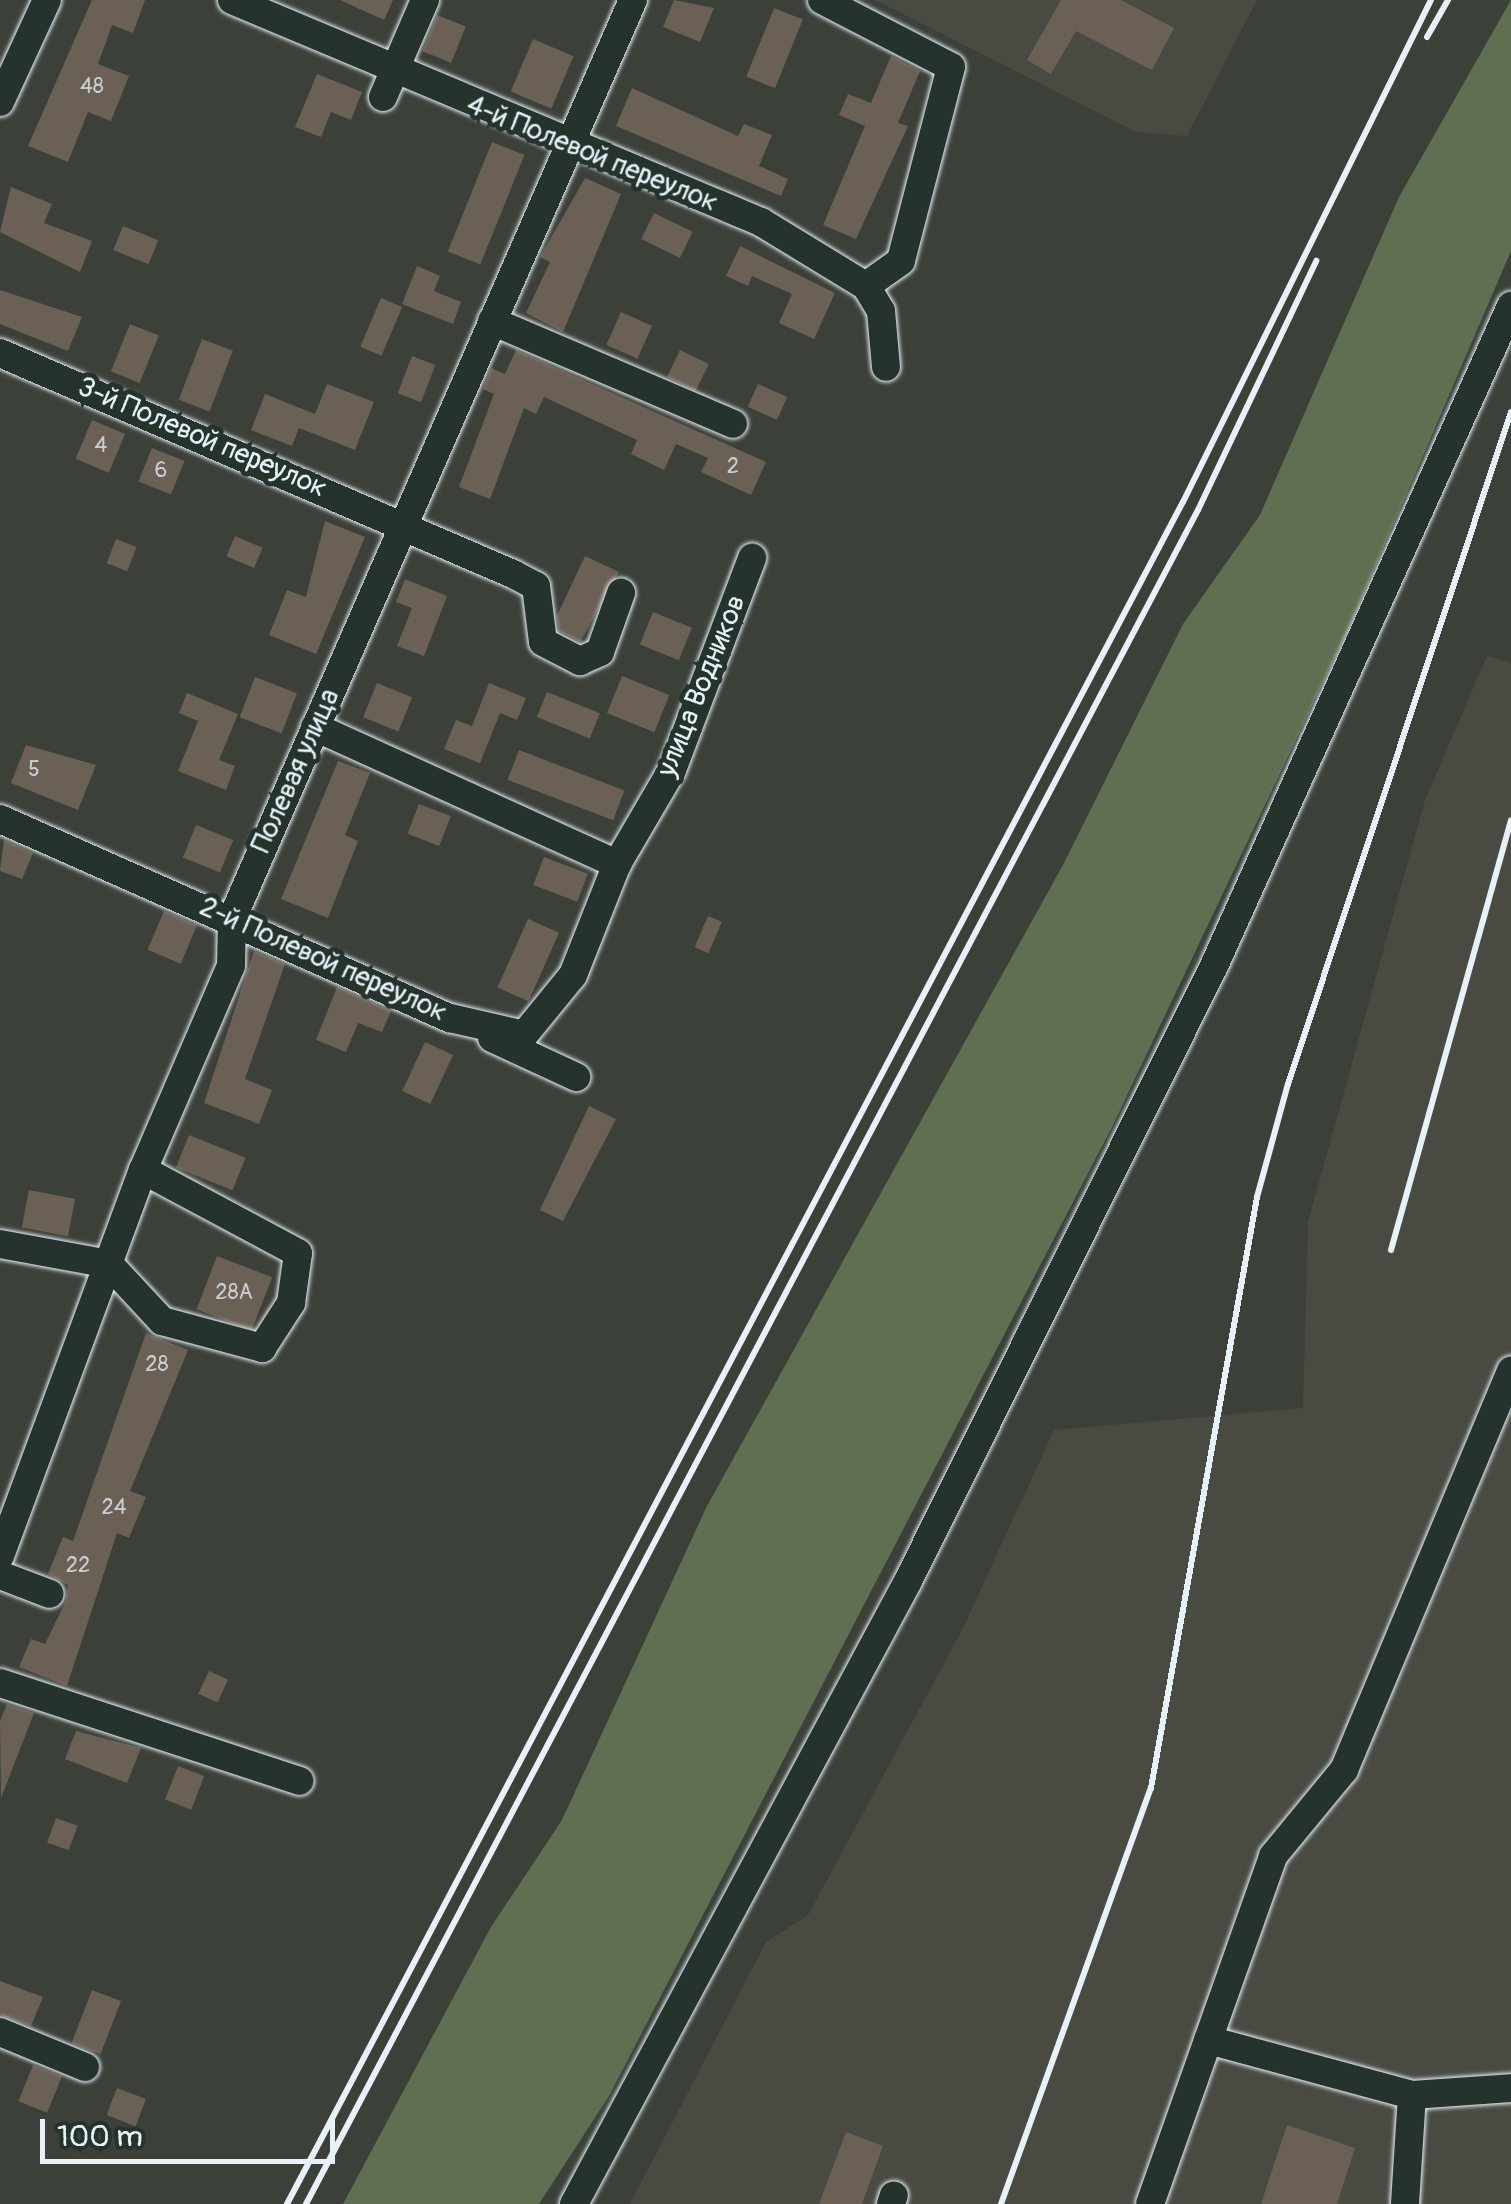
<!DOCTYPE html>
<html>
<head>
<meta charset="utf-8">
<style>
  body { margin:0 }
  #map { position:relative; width:1511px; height:2204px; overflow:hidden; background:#3b4039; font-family:Pangolin,sans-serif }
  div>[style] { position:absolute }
  .built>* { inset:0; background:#494a42 }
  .green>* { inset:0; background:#606f51 }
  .building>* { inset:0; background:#6b6056; transform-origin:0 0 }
  .roads { filter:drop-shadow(0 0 2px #e8f1f8) drop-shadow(0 0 2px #e8f1f8) }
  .minor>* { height:28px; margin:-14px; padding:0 14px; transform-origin:14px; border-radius:14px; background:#26332d }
  .rail>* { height:6px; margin:-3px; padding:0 3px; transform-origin:3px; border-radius:3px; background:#e8f1f8 }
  span { translate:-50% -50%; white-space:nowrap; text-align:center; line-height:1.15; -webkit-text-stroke:10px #26332d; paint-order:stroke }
  .number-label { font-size:22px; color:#c9cdd0 }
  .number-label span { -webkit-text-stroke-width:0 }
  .street-label { font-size:28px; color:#e8f1f8 }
  .scale { position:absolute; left:40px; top:2119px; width:295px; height:45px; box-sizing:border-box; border:5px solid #e8f1f8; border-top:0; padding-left:12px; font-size:30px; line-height:35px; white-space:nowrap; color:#e8f1f8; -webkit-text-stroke:8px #26332d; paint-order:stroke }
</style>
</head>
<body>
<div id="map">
  <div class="built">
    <div style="clip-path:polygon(875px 0,1257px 0,1187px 136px,1136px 132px)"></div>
    <div style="clip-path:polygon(1487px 656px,1511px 663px,1511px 2204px,630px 2204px,766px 1942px,808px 1915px,963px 1628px,1054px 1430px,1303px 1408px,1308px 1222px,1425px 800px)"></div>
  </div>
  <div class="green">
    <div style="clip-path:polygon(1511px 0,1511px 251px,1348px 630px,1112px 1127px,609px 2096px,539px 2204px,343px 2204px,491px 1927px,562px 1820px,707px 1506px,1063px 865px,1183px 624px,1260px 515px,1399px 197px)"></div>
  </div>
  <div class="building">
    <div style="clip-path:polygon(92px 0,145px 0,133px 33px,112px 25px,98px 64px,129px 76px,111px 121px,88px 112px,68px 162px,28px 146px)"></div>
    <div style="clip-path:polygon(340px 0,393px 0,384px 20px)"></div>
    <div style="clip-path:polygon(674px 0,714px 8px,700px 42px,663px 27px)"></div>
    <div style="clip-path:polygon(1061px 0,1121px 0,1174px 28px,1152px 70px,1076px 31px,1051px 74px,1027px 60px)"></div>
    <div style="left:774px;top:8px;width:31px;height:74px;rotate:22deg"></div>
    <div style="left:437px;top:15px;width:31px;height:39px;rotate:22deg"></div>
    <div style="left:533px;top:39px;width:44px;height:57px;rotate:23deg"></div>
    <div style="clip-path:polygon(891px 56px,920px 71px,898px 123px,908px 126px,856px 239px,823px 225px,865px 126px,839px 115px,848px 94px,871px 103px)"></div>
    <div style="clip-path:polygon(317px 74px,362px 92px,351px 120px,331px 112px,321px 137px,295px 127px)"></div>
    <div style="clip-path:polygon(632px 88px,738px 136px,744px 124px,772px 135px,759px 166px,788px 179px,781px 196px,616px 126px)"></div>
    <div style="left:492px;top:142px;width:35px;height:118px;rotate:22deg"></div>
    <div style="clip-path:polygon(585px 178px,621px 194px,563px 332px,526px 313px,550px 262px,540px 257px)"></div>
    <div style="clip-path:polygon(11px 187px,52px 204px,44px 223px,92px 241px,80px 272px,0 232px)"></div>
    <div style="left:654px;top:213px;width:43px;height:29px;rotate:26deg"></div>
    <div style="left:123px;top:226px;width:38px;height:26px;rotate:22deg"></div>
    <div style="clip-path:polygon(740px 246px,835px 293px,814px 339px,779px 323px,792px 294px,752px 276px,748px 286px,726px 276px)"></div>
    <div style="clip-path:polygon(417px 266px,440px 276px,434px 291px,461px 302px,453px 324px,402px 304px)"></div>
    <div style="clip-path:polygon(0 290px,82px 317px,68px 351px,0 324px)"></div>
    <div style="left:381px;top:298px;width:23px;height:53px;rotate:23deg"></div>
    <div style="left:621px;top:312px;width:34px;height:36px;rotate:24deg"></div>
    <div style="left:130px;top:324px;width:31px;height:51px;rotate:22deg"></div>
    <div style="left:202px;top:339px;width:33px;height:65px;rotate:21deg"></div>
    <div style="clip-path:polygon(516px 350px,766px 462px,751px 495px,701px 472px,708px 458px,676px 444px,664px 470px,631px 454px,637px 440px,544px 397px,536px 414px,524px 408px,490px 499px,459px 487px,494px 394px,483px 389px,491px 368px,505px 374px)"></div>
    <div style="left:680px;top:350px;width:32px;height:30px;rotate:26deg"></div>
    <div style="left:412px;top:356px;width:25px;height:40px;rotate:21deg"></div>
    <div style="clip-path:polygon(327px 384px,374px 402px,355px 450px,299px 428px,292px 446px,251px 430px,265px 394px,315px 414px)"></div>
    <div style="left:758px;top:384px;width:32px;height:25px;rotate:24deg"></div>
    <div style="left:92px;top:420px;width:36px;height:42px;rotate:23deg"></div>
    <div style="left:152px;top:448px;width:35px;height:36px;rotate:22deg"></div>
    <div style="clip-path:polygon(325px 521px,365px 537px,316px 654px,269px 635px,287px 590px,306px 597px)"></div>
    <div style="left:235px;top:536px;width:30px;height:22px;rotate:23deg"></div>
    <div style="left:116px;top:539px;width:22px;height:26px;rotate:21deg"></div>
    <div style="clip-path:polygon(585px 556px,619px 572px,580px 642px,559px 631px,557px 616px)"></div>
    <div style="clip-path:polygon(405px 579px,447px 596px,424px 656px,397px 646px,412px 608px,396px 602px)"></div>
    <div style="left:653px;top:612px;width:42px;height:35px;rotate:22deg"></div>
    <div style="left:622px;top:676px;width:51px;height:40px;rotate:22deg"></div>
    <div style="left:255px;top:677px;width:45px;height:43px;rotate:21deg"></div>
    <div style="left:377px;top:683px;width:38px;height:37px;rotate:22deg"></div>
    <div style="clip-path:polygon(489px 683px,526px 698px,517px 720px,500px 713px,480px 763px,444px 749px,456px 720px,472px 726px)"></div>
    <div style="left:547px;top:692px;width:57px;height:27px;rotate:22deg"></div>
    <div style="clip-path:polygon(187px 693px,238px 714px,219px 760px,235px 766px,226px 790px,178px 771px,198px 721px,179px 713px)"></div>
    <div style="clip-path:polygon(26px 745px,96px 765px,78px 810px,11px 783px)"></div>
    <div style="left:519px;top:750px;width:113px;height:32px;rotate:21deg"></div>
    <div style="clip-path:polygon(338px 761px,370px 773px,345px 835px,358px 841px,328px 918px,281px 899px)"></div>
    <div style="left:419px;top:804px;width:34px;height:32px;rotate:21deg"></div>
    <div style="left:196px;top:825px;width:40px;height:35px;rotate:22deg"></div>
    <div style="clip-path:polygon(4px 840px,33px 853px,22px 879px,0 871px)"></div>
    <div style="left:544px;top:857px;width:47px;height:30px;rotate:21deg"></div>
    <div style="left:164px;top:911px;width:36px;height:42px;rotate:23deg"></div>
    <div style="left:708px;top:916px;width:15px;height:34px;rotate:23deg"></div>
    <div style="left:528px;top:919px;width:34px;height:75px;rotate:24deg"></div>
    <div style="clip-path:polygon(254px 951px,285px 964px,245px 1079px,272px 1090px,259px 1124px,204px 1103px)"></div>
    <div style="clip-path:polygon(337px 987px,391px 1011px,382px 1032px,358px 1023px,346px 1052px,316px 1040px)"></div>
    <div style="left:425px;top:1042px;width:31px;height:54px;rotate:25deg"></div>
    <div style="clip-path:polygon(589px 1106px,616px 1119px,563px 1221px,540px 1210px)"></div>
    <div style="left:189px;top:1135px;width:61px;height:35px;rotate:22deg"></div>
    <div style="left:29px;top:1190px;width:47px;height:38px;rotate:11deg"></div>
    <div style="left:217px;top:1256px;width:59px;height:57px;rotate:21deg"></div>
    <div style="clip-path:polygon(146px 1333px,188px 1350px,130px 1491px,146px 1497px,129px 1538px,117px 1533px,67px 1686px,19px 1667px,31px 1639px,45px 1644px,66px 1601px,68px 1585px,48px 1574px,63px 1537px,73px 1541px)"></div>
    <div style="left:209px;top:1671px;width:21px;height:25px;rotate:25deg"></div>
    <div style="clip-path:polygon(7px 1704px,34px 1713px,1px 1798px,0 1721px)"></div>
    <div style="clip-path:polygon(76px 1731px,141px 1748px,127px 1783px,65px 1759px)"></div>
    <div style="left:178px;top:1766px;width:28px;height:36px;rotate:21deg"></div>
    <div style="left:56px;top:1818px;width:23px;height:26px;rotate:20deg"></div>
    <div style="clip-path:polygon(0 1981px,43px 1997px,31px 2026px,0 2015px)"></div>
    <div style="left:92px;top:1990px;width:31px;height:57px;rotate:21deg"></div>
    <div style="left:33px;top:2065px;width:31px;height:39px;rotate:22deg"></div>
    <div style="left:117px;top:2088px;width:31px;height:29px;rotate:21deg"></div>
    <div style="clip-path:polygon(1287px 2125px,1355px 2148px,1337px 2204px,1261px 2204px)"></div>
    <div style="clip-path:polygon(846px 2132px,883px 2146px,862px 2204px,819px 2204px)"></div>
  </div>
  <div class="roads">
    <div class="minor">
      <div style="left:232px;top:0;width:574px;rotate:22.77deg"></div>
      <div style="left:761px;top:222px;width:123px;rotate:31.4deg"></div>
      <div style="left:866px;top:286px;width:29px;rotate:59deg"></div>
      <div style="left:881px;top:311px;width:56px;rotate:84.9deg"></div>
      <div style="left:822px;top:0;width:145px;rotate:27.4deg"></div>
      <div style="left:951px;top:67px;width:200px;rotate:104.5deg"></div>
      <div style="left:901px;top:261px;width:43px;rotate:144.5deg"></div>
      <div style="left:383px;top:97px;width:106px;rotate:-66.6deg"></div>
      <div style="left:0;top:102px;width:112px;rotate:-65.3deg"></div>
      <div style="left:492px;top:321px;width:262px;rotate:23.1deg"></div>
      <div style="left:0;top:353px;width:559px;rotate:23.31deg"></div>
      <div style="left:513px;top:574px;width:26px;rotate:28deg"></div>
      <div style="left:536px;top:586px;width:56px;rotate:82.9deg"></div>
      <div style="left:543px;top:642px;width:42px;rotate:27.2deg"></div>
      <div style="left:580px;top:661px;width:22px;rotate:-24deg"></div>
      <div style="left:600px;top:652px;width:63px;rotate:-70.4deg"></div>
      <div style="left:315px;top:727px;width:332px;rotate:24.4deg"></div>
      <div style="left:0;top:819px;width:492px;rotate:23.9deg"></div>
      <div style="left:450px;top:1018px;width:76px;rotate:12.9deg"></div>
      <div style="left:524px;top:1035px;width:77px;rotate:-50.8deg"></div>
      <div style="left:573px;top:975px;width:119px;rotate:-68.4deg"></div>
      <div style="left:617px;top:864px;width:109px;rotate:-59.7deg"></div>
      <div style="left:672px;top:770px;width:227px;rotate:-69.3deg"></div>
      <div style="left:492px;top:1038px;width:93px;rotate:24.9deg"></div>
      <div style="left:0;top:1244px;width:111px;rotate:10.4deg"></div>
      <div style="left:109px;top:1264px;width:78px;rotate:47.1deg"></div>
      <div style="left:162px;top:1321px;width:104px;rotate:15.1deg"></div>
      <div style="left:262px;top:1348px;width:54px;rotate:-57.2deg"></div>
      <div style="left:291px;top:1303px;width:50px;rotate:-82deg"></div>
      <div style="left:298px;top:1253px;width:176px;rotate:-151.8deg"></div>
      <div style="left:0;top:1556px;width:412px;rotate:-69.7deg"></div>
      <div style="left:143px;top:1170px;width:222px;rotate:-66.7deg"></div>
      <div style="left:231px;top:966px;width:47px;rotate:-88.8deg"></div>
      <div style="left:232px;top:919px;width:1003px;rotate:-66.43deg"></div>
      <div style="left:0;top:1575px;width:53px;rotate:20.8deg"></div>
      <div style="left:0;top:1683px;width:315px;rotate:18.1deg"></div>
      <div style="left:0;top:2032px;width:92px;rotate:22.4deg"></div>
      <div style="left:1208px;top:2040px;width:211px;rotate:15.1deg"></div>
      <div style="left:1412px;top:2095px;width:109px;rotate:93.7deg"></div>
      <div style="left:1412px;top:2095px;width:99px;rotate:-4deg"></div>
      <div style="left:574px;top:2204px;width:707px;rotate:-61.8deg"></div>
      <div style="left:908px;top:1581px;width:687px;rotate:-63.55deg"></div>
      <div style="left:1214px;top:966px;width:724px;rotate:-65.77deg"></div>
      <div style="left:891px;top:2204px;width:9px;rotate:-72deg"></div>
      <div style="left:1150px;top:2204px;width:369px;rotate:-70.5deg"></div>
      <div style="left:1273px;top:1856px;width:112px;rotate:-50.5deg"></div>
      <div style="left:1344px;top:1770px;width:433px;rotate:-67.3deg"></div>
    </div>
  </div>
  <div class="rail">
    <div style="left:1427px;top:37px;width:43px;rotate:-60.4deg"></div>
    <div style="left:1391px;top:1250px;width:446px;rotate:-74.4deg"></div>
    <div style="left:287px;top:2204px;width:1923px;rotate:-62.24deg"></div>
    <div style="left:1183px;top:502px;width:560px;rotate:-63.71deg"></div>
    <div style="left:306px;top:2204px;width:1914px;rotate:-62.23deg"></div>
    <div style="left:1198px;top:510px;width:276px;rotate:-64.6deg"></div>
    <div style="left:1001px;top:2204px;width:442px;rotate:-70.2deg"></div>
    <div style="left:1151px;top:1788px;width:600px;rotate:-79.83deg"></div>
    <div style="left:1257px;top:1197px;width:117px;rotate:-74.7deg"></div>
    <div style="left:1288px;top:1084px;width:708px;rotate:-71.64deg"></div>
  </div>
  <div class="number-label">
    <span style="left:92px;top:87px">48</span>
    <span style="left:101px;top:446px">4</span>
    <span style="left:733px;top:467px">2</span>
    <span style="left:161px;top:471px">6</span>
    <span style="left:34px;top:770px">5</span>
    <span style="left:234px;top:1293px">28А</span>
    <span style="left:157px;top:1365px">28</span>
    <span style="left:114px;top:1508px">24</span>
    <span style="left:78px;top:1566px">22</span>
  </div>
  <div class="street-label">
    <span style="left:592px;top:154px;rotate:22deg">4-й Полевой переулок</span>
    <span style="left:202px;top:438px;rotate:23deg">3-й Полевой переулок</span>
    <span style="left:702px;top:686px;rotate:-68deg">улица Водников</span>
    <span style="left:296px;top:771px;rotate:-66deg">Полевая улица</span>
    <span style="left:323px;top:960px;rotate:24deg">2-й Полевой переулок</span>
  </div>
  <div class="scale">100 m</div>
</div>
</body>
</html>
